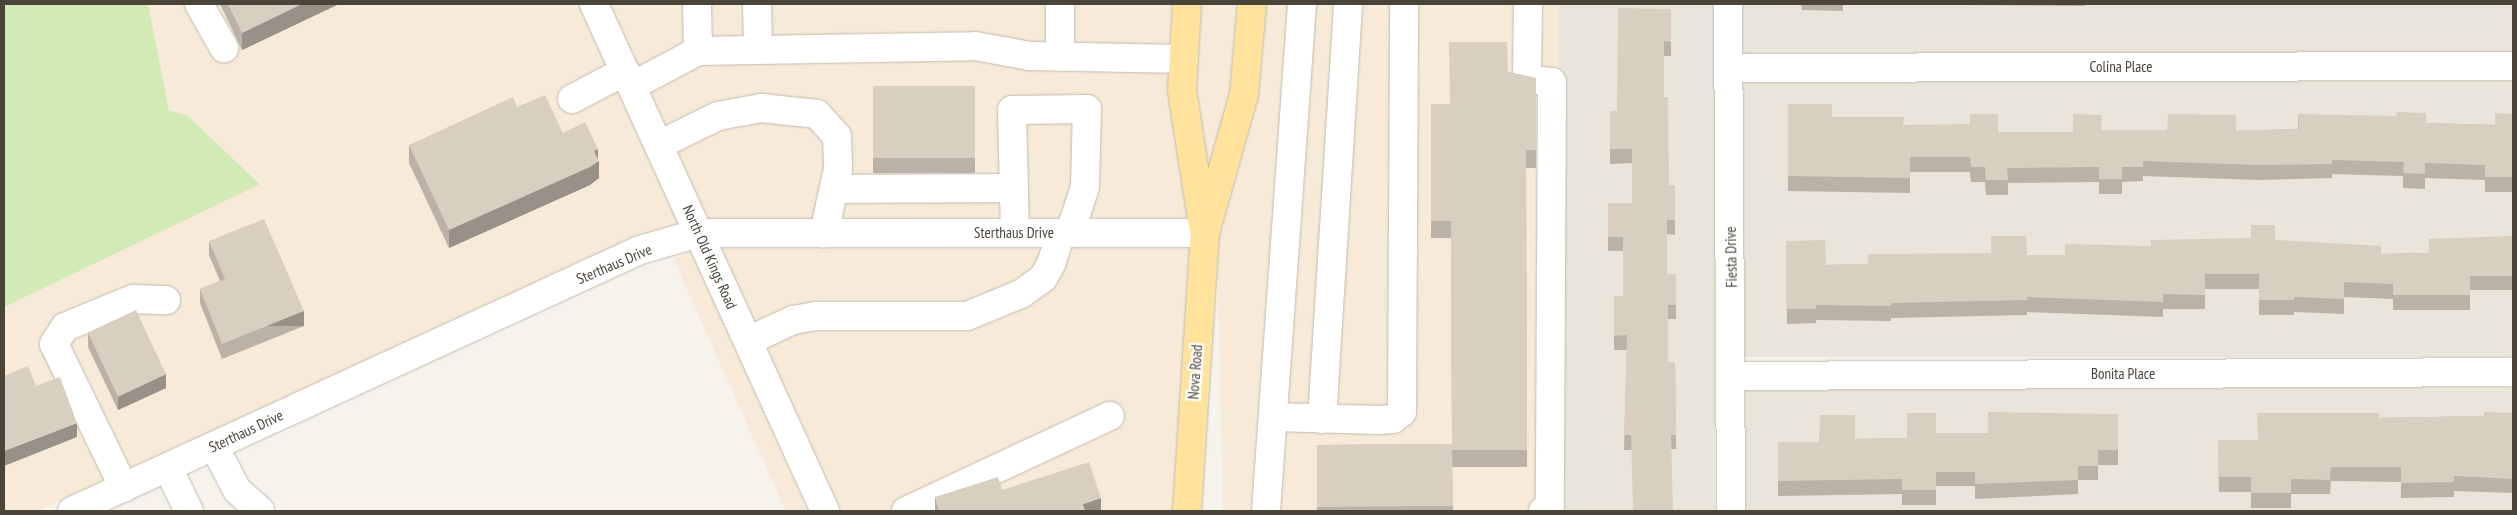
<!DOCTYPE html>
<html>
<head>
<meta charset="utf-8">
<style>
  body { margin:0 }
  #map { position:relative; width:2517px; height:515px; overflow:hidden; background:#f6f3ec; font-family:"PT Sans Narrow",sans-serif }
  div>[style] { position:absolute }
  .residential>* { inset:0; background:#eae5da; transform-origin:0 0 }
  .commercial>* { inset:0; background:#f7ead8; transform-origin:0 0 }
  .green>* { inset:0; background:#d2eab5 }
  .roads { filter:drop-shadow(0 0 1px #c2bbae) drop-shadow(0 0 1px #c2bbae) }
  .minor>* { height:28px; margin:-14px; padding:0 14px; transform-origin:14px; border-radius:14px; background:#fff }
  .major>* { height:28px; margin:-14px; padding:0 14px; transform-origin:14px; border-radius:14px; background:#ffe39c }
  .wall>* { inset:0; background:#bab2a6; transform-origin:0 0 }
  .shaded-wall>* { inset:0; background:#979187; transform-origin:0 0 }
  .building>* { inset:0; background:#d8cfc1; transform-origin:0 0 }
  span { translate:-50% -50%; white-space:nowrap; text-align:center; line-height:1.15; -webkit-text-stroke:4.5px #fff; paint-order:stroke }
  .street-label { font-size:15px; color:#4b4439 }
  .frame { position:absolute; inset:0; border:5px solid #4b4439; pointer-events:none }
</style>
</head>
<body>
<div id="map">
  <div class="residential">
    <div style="left:1559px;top:4px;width:156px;height:507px"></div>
    <div style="left:1741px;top:4px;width:772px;height:49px"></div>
    <div style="left:2513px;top:81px;width:276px;height:771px;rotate:90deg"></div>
    <div style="left:2513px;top:387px;width:124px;height:768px;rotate:90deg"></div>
  </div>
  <div class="commercial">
    <div style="clip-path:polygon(148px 4px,580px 4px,680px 223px,635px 236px,38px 511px,4px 511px,4px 307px,260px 183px,188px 116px,169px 110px)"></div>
    <div style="clip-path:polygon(609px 4px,1174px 4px,1189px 218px,707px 219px)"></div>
    <div style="clip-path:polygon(1200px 4px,1239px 4px,1231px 91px,1208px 172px,1195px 89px)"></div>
    <div style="clip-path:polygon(1265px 4px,1559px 4px,1556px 511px,1223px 511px,1217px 247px)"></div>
    <div style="clip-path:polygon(1191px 247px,1173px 511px,839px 511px,721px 248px)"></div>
    <div style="left:693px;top:251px;width:285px;height:21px;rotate:66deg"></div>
  </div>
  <div class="green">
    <div style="clip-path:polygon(4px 4px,148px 4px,169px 110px,188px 116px,260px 184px,4px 307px)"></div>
  </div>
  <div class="roads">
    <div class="minor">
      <div style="left:199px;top:4px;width:51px;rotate:60.4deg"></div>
      <div style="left:594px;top:4px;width:557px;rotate:65.5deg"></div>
      <div style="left:697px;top:4px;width:47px;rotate:88.8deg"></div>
      <div style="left:757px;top:4px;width:45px;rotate:88.7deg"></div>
      <div style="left:1060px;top:4px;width:53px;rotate:90deg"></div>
      <div style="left:1528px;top:4px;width:75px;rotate:90.8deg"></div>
      <div style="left:1527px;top:79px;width:25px;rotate:7deg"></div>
      <div style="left:1552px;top:82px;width:423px;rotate:90.3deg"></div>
      <div style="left:1550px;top:505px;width:9px;rotate:139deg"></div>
      <div style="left:1728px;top:4px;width:507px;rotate:89.66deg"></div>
      <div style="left:1729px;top:68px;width:784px;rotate:-0.15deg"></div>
      <div style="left:632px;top:86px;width:75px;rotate:-27.9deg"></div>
      <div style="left:698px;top:51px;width:277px;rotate:-1deg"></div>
      <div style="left:975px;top:46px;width:56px;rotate:10.3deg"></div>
      <div style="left:1030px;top:56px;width:154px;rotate:1.1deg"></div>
      <div style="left:572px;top:99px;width:60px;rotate:-27.8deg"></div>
      <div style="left:659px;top:145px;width:66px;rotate:-26.2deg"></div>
      <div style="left:718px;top:116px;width:44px;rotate:-10.5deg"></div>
      <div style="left:761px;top:108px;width:56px;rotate:6.1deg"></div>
      <div style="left:817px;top:114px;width:30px;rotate:48deg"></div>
      <div style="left:837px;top:136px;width:33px;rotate:88deg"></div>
      <div style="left:838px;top:169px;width:66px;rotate:102.3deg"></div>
      <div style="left:834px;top:189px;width:180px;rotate:-0.3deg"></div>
      <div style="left:1015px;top:233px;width:123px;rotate:-91.4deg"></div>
      <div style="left:1012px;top:110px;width:75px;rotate:-0.8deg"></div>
      <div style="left:1087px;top:109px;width:78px;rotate:91.5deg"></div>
      <div style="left:1085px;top:187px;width:48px;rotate:108.1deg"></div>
      <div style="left:748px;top:341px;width:50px;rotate:-25deg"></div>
      <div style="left:793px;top:320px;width:22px;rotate:-10deg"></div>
      <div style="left:815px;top:316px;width:152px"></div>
      <div style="left:967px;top:316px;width:58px;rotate:-22.2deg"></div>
      <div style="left:1021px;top:294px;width:27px;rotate:-36deg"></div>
      <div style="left:1043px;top:278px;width:16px;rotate:-60deg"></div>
      <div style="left:1051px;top:264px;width:33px;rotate:-72deg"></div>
      <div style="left:1732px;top:376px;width:781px;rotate:-0.29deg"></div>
      <div style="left:1273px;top:417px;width:106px;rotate:1.6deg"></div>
      <div style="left:1379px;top:420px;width:14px;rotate:-4deg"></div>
      <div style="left:1393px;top:419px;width:11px;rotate:-38deg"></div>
      <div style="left:1402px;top:412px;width:408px;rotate:-89.7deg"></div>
      <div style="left:1322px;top:419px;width:416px;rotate:-86.4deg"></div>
      <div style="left:214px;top:446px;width:50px;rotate:62.4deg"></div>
      <div style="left:237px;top:490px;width:31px;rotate:42deg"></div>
      <div style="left:168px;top:468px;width:48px;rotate:64deg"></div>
      <div style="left:124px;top:488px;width:160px;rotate:-115.9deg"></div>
      <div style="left:54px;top:344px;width:20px;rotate:-57deg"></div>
      <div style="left:65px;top:327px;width:74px;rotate:-22.4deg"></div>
      <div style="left:133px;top:299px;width:33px;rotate:2deg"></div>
      <div style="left:72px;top:511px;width:625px;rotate:-24.68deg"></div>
      <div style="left:640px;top:250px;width:61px;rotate:-16.1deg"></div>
      <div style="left:699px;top:233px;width:506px"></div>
      <div style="left:906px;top:511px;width:225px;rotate:-25deg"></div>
      <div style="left:1266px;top:511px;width:508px;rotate:-85.94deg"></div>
    </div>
    <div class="major">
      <div style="left:1187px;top:4px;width:86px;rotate:93.3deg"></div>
      <div style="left:1182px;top:90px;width:137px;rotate:81.2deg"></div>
      <div style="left:1187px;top:511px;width:279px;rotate:-86.3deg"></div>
      <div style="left:1205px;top:233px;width:144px;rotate:-74.3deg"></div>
      <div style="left:1244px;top:94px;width:90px;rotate:-84.9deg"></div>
    </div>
  </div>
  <div class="wall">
    <div style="clip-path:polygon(220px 4px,339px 4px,242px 50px)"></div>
    <div style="clip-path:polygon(1801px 4px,1843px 4px,1843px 11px,1802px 10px)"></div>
    <div style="clip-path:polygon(1965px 4px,2085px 4px,2085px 6px,1965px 5px)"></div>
    <div style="clip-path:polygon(2128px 4px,2180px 4px,2128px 5px)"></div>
    <div style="clip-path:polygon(1671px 9px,1671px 56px,1664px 56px,1664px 97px,1669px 186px,1675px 185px,1675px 235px,1667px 234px,1667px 274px,1676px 274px,1676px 319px,1668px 319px,1668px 362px,1675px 362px,1676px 449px,1624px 450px,1627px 350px,1614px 350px,1614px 296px,1623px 296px,1623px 251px,1608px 251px,1608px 203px,1632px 203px,1632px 163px,1610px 164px,1610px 111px,1617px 111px)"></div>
    <div style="clip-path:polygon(1508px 72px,1536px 78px,1536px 168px,1526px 168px,1527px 467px,1452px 467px,1453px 511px,1317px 511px,1317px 445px,1452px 444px,1451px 238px,1431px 238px,1431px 104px,1449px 104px)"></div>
    <div style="left:873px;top:86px;width:102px;height:87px"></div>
    <div style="clip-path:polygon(1788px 104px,1832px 117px,1904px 125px,1998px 132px,2073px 132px,2102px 130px,2236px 131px,2298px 129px,2298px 114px,2426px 123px,2495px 125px,2513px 114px,2513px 192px,2485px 192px,2485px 180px,2425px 178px,2425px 189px,2403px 188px,2403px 176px,2332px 174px,2332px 178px,2259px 180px,2143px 176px,2143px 181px,2122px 182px,2122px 194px,2099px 194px,2099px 182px,2008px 183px,2008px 195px,1986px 195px,1985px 182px,1971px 182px,1970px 172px,1910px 172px,1910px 193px,1788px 191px)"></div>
    <div style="clip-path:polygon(563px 133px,598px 158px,599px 178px,590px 185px,449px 248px,409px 163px,409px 145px)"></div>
    <div style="clip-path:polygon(2513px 236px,2513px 290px,2470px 290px,2470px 310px,2393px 310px,2393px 299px,2344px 297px,2344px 314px,2294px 312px,2294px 315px,2259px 315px,2259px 289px,2205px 289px,2205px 309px,2163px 309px,2163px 317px,2027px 312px,2027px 315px,1891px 318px,1891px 321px,1816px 320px,1816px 323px,1787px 324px,1786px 241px,1826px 265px,1868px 264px,2027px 255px,2065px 255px,2151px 246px,2275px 240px,2381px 254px,2429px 253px)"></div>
    <div style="clip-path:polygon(209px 241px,304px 326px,222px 359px,200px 303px,200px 289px,220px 281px,209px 255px)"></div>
    <div style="clip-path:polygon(88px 332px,166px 388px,118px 410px,88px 347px)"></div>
    <div style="clip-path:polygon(2513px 413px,2513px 493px,2454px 491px,2454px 497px,2401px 498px,2401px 482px,2331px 481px,2330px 494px,2291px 494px,2291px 508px,2251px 508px,2251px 492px,2219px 492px,2218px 440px,2258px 440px,2379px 418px,2484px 416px)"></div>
    <div style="clip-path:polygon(2118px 414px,2118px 465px,2098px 465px,2098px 480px,2078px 480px,2078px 494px,1975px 499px,1975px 486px,1936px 486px,1936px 505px,1902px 505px,1902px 494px,1778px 496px,1778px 442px,1819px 442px,1855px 439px,1907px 438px,1936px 433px,1988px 433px)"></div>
    <div style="clip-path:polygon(1002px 490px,1101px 511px,935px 511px,935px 497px)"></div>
  </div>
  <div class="shaded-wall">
    <div style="clip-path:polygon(302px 4px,339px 4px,242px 50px,242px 33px)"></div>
    <div style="clip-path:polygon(598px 149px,598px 162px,599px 161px,599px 178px,590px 185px,449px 248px,449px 230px)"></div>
    <div style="left:304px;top:311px;width:15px;height:88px;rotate:90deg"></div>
    <div style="clip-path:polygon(166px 374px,166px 388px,118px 410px,118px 396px)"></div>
    <div style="clip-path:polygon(77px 423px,77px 437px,4px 466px,4px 451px)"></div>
    <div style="clip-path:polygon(1101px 498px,1101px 511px,1083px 511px,1083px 504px)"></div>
  </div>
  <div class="building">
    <div style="clip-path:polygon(228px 4px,302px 4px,242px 33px)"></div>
    <div style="clip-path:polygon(1618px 8px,1671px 9px,1671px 42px,1664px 41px,1664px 97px,1668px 97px,1669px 186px,1675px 185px,1675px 220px,1667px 220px,1667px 274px,1676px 274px,1676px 305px,1668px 305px,1668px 362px,1675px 362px,1676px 435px,1671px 435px,1673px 511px,1633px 511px,1631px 435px,1624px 435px,1627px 335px,1614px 336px,1614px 296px,1623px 296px,1623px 237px,1608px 237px,1608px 203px,1632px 203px,1632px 149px,1610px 149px,1610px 111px,1617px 111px)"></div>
    <div style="clip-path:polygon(1449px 42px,1507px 42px,1508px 72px,1536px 78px,1536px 150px,1526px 150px,1527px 450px,1452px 450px,1453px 506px,1317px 507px,1317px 445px,1452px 444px,1451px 221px,1431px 221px,1431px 104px,1450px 104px)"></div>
    <div style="left:873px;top:86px;width:102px;height:72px"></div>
    <div style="clip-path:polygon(545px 95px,563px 133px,585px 122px,598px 149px,594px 151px,599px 161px,590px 167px,449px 230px,409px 145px,513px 97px,517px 107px)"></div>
    <div style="clip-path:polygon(1788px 104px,1832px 104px,1832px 117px,1904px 117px,1903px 125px,1970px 124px,1970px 114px,1998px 114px,1998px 132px,2073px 132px,2073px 114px,2102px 115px,2101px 130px,2167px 130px,2168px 114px,2236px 115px,2236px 131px,2299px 129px,2298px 114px,2396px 116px,2397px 112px,2426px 113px,2426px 123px,2495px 125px,2495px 113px,2513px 114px,2513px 177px,2485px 177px,2485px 165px,2425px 163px,2425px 174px,2403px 173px,2404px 162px,2332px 160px,2332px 164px,2259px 165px,2143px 161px,2143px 167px,2122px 167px,2122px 179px,2099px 179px,2099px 167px,2007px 168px,2008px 180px,1986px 180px,1985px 167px,1971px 167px,1970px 157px,1910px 157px,1910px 178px,1788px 176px)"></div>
    <div style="clip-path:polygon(264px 219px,304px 311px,222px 344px,200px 289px,225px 279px,209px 241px)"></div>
    <div style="clip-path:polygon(2251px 225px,2275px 225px,2275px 240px,2381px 246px,2381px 254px,2429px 253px,2429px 239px,2513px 236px,2513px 276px,2470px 276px,2470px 295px,2393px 295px,2393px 284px,2344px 282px,2344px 299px,2294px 297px,2294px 300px,2259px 300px,2259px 274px,2205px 274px,2205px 295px,2163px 294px,2163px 302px,2027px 297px,2027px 300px,1891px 303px,1891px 306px,1816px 305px,1816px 309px,1787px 309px,1786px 241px,1825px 240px,1826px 265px,1868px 264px,1868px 254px,1991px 253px,1991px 236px,2026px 236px,2027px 255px,2065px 255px,2065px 244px,2151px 246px,2151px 240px,2251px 238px)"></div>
    <div style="left:136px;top:310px;width:71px;height:53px;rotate:65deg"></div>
    <div style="clip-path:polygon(28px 366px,36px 386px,60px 377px,77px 423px,4px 451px,4px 376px)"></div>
    <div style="clip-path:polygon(1988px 412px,2118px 414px,2118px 450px,2098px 450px,2098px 466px,2078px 466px,2078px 480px,1975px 484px,1975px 472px,1936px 472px,1936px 490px,1902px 490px,1902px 479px,1778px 481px,1778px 442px,1819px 442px,1820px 415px,1855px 415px,1855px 439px,1907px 438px,1907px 413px,1936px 413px,1936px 433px,1988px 433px)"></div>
    <div style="clip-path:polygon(2484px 412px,2513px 413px,2513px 479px,2454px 476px,2454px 482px,2401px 483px,2401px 467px,2331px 467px,2330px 480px,2291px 479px,2291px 493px,2251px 493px,2251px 477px,2219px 477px,2218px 440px,2258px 440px,2257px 413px,2379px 413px,2379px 418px,2484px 416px)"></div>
    <div style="clip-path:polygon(1089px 462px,1101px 498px,1083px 504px,1085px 511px,939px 511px,935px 497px,998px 477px,1002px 490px)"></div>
  </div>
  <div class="street-label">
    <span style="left:2121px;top:67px">Colina Place</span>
    <span style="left:1014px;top:233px">Sterthaus Drive</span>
    <span style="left:710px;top:257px;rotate:66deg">North Old Kings Road</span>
    <span style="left:1731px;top:257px;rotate:-91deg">Fiesta Drive</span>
    <span style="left:614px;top:264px;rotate:-23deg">Sterthaus Drive</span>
    <span style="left:1195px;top:372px;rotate:-86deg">Nova Road</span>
    <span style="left:2123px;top:374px">Bonita Place</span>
    <span style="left:246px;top:431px;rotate:-25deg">Sterthaus Drive</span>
  </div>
  <div class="frame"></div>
</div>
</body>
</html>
